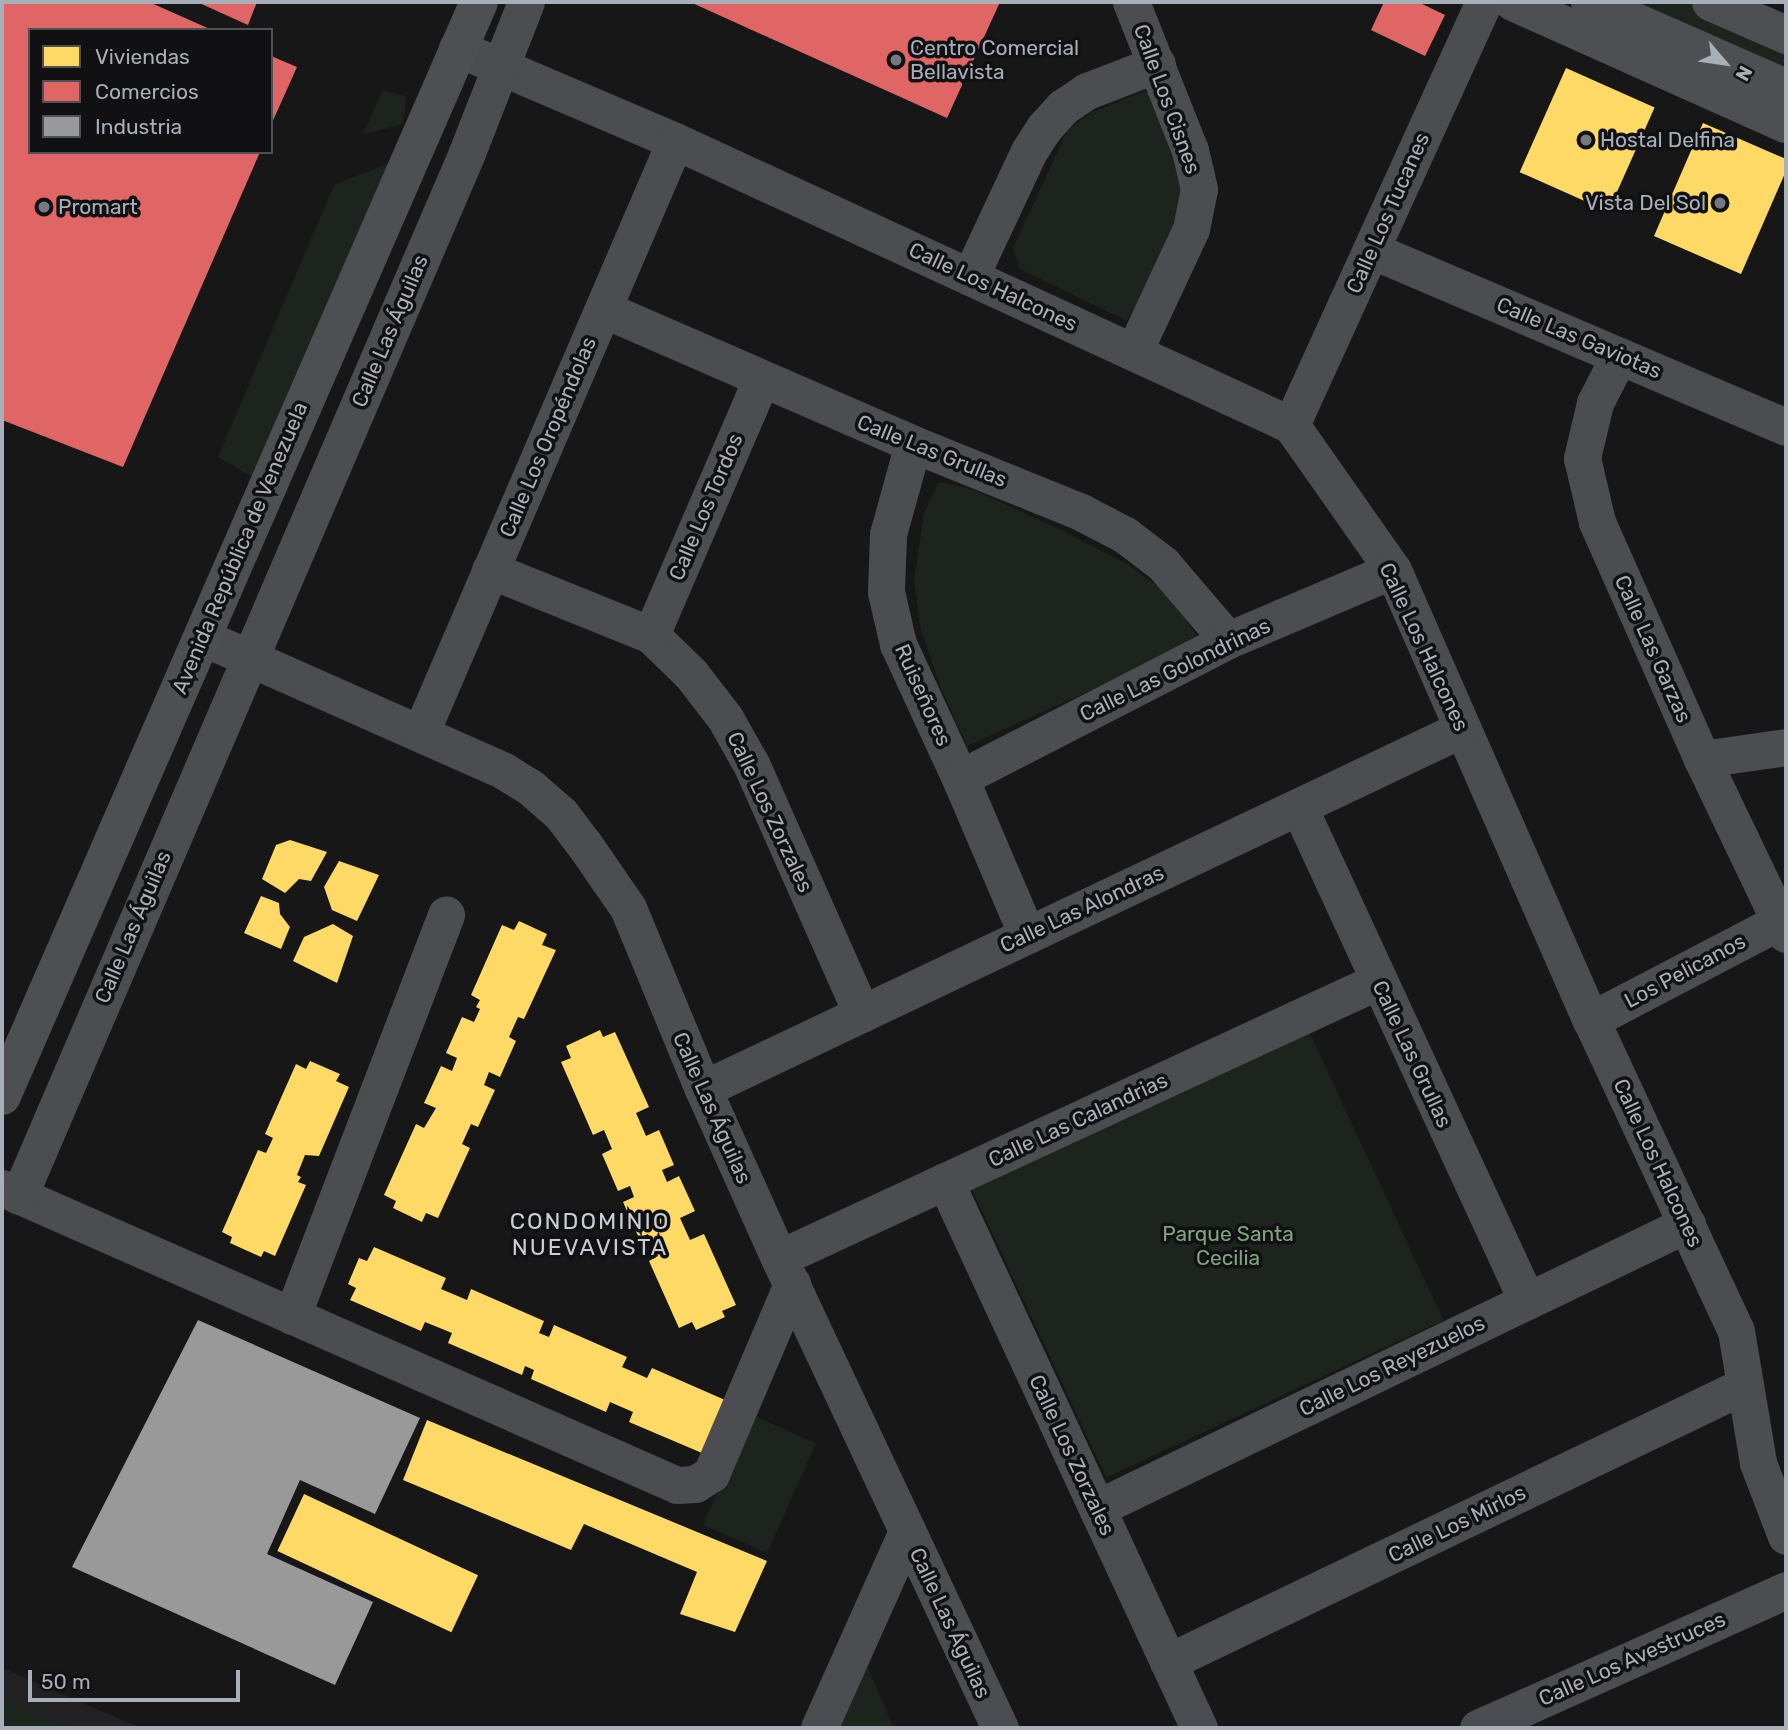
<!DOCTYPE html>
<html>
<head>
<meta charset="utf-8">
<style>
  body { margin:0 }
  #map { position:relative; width:1788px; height:1730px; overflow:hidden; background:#171717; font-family:Rubik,sans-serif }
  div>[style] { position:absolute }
  .built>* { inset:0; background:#212123 }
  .green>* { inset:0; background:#1d241d; transform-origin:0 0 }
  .homes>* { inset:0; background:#ffd966; transform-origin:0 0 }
  .shops>* { inset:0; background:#e06666 }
  .industry>* { inset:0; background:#999 }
  .minor>* { height:37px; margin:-18.5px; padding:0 18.5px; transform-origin:18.5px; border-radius:18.5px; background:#4b4d50 }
  .major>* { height:38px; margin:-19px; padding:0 19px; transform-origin:19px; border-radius:19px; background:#4d4f52 }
  .dots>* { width:19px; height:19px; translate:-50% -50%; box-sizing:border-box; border:4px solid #111113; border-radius:50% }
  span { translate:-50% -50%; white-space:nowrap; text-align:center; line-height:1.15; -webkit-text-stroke:7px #111113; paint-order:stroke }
  .poi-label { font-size:21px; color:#a7afb8 }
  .left { translate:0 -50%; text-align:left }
  .right { translate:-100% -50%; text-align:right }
  .street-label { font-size:21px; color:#a7afb8 }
  .park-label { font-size:21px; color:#81a47d }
  .neighbourhood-label { font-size:23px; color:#c8cdd4; letter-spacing:2px }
  .frame { position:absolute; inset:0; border:4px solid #a7afb8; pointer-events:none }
  .legend { position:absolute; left:28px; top:28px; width:245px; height:126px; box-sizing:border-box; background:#111113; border:2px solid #4d5055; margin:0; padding:9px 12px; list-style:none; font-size:21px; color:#a7afb8 }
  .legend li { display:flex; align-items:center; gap:14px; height:35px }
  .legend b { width:35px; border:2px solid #4d5055 }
  .north { position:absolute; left:1690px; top:28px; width:70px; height:70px; -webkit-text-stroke:5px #111113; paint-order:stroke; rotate:119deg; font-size:19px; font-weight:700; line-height:28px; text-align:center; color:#a7afb8 }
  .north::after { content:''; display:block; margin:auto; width:24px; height:32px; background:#a7afb8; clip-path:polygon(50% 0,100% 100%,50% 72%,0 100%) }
  .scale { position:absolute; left:28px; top:1670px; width:212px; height:32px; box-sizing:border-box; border:4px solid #a7afb8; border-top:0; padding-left:9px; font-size:21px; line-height:24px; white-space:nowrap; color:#a7afb8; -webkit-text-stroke:5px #111113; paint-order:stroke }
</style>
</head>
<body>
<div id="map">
  <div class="built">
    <div style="clip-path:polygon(2px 1668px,141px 1728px,2px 1728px)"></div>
  </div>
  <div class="green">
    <div style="clip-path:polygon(1612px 2px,1703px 2px,1786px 39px,1786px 79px)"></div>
    <div style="clip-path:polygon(383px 91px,406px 96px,403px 124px,362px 135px)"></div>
    <div style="clip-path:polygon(1143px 92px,1157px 94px,1188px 186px,1151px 283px,1127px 321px,1020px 269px,1013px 248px,1067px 131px,1090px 113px)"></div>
    <div style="clip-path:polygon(392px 162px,256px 479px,218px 457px,334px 185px)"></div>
    <div style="clip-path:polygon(939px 482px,972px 489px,1059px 529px,1127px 564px,1173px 598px,1200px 641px,967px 746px,940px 686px,921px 630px,914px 581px,924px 513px)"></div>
    <div style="left:1309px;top:1032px;width:318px;height:372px;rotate:65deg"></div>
    <div style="left:752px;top:1415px;width:70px;height:120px;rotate:24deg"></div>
    <div style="clip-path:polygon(863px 1657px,894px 1728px,832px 1728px)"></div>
    <div style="clip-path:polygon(2px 1697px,73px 1728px,2px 1728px)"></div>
  </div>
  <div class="homes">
    <div style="left:1566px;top:68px;width:97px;height:114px;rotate:24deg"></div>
    <div style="clip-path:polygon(1703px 123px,1786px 159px,1786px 171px,1741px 274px,1654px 236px)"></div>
    <div style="clip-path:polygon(290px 840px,327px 852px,311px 881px,299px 879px,285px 893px,262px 879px,276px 845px)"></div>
    <div style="clip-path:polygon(339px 861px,379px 875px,357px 921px,332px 910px,324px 887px)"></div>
    <div style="clip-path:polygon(261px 896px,279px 903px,280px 914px,290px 927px,281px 949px,244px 933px)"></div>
    <div style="clip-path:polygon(519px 921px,547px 934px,542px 945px,556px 950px,524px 1019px,518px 1017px,509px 1037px,516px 1041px,500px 1077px,489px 1072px,484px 1085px,495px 1090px,478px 1127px,471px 1124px,462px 1144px,470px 1148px,438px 1218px,426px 1213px,422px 1222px,393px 1208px,396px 1201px,384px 1195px,416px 1124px,424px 1128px,436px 1108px,424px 1103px,441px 1066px,452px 1071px,457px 1058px,446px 1053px,462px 1017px,474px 1022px,480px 1009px,476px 1007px,480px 1000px,471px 995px,502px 925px,514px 930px)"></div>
    <div style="clip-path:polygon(333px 924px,353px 936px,337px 983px,293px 961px,304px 937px)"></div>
    <div style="clip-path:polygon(600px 1030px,603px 1037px,615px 1032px,649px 1107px,636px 1113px,646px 1136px,659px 1130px,674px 1165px,662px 1170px,667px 1182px,679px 1176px,695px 1211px,680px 1218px,690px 1240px,704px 1234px,736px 1305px,722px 1311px,725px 1317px,696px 1330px,692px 1322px,679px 1328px,649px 1261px,658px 1256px,648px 1234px,639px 1238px,623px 1202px,634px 1197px,630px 1186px,618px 1191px,602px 1154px,612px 1149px,604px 1130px,593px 1135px,561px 1062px,571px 1058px,566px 1046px)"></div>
    <div style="clip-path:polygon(310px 1061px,340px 1074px,336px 1081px,349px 1087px,319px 1156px,305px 1155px,297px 1175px,301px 1177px,298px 1182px,306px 1185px,275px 1256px,264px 1251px,261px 1257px,230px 1243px,232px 1237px,222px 1232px,258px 1150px,266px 1153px,273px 1138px,265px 1134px,296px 1064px,306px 1069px)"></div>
    <div style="clip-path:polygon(374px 1247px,446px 1278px,441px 1289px,467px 1300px,471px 1289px,544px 1321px,539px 1333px,549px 1337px,554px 1325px,627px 1357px,622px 1367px,647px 1378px,652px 1368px,725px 1400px,702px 1453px,629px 1422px,633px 1412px,610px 1402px,606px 1412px,531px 1379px,534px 1370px,525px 1366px,522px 1375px,448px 1343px,452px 1333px,425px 1322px,421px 1331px,350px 1300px,356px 1288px,348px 1284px,359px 1258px,367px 1261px)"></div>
    <div style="clip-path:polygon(427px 1420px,767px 1561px,735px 1632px,680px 1614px,697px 1572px,584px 1524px,571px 1550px,403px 1480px)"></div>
    <div style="left:304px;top:1494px;width:192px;height:63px;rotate:25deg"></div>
  </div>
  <div class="shops">
    <div style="clip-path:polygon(2px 2px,149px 2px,212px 30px,30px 30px,30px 152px,260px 152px,123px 467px,2px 420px)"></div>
    <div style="clip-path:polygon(197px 2px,257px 2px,248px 25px)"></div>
    <div style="clip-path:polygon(690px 2px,1000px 2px,947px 118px)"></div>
    <div style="clip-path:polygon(1384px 2px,1418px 2px,1445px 15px,1425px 56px,1371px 30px)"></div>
    <div style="clip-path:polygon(271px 56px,297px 67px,271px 125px)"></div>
  </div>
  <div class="industry">
    <div style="clip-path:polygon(198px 1320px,420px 1418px,375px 1514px,300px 1480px,267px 1554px,373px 1602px,335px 1685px,72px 1567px)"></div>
  </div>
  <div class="minor">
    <div style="left:1131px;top:2px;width:159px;rotate:68.3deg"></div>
    <div style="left:1190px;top:150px;width:40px;rotate:77deg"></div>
    <div style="left:1199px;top:189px;width:41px;rotate:101.3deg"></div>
    <div style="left:1191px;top:229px;width:135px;rotate:115deg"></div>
    <div style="left:457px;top:48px;width:237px;rotate:23.1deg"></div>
    <div style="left:675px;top:141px;width:678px;rotate:24.75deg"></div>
    <div style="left:1291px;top:425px;width:177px;rotate:54.9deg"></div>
    <div style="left:1393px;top:570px;width:492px;rotate:66.3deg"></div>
    <div style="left:1591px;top:1020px;width:343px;rotate:65deg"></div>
    <div style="left:1736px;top:1331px;width:134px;rotate:80.5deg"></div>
    <div style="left:1758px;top:1463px;width:78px;rotate:69deg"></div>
    <div style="left:1371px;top:250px;width:451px;rotate:23.1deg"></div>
    <div style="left:970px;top:277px;width:139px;rotate:-64.9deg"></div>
    <div style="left:1029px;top:151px;width:27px;rotate:-57deg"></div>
    <div style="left:1044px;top:128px;width:28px;rotate:-48deg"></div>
    <div style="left:1063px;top:107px;width:29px;rotate:-34deg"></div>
    <div style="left:1087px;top:91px;width:75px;rotate:-21.1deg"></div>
    <div style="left:603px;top:309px;width:338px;rotate:23.5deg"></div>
    <div style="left:913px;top:444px;width:181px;rotate:22deg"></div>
    <div style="left:1081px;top:512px;width:50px;rotate:27.6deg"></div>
    <div style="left:1125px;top:535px;width:48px;rotate:37.3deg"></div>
    <div style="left:1163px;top:564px;width:100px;rotate:49.5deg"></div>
    <div style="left:1619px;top:356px;width:53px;rotate:117.1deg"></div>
    <div style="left:1595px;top:403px;width:57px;rotate:103.3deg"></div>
    <div style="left:1582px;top:458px;width:66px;rotate:76.8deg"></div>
    <div style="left:1597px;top:522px;width:259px;rotate:66.1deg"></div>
    <div style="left:1702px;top:759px;width:194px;rotate:64.4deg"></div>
    <div style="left:1291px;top:425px;width:465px;rotate:-65.5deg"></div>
    <div style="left:913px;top:444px;width:93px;rotate:105.5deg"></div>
    <div style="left:888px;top:534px;width:58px;rotate:92deg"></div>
    <div style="left:886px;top:592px;width:53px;rotate:77deg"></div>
    <div style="left:898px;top:644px;width:148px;rotate:65.2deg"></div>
    <div style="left:960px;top:778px;width:171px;rotate:66.9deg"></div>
    <div style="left:490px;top:570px;width:174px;rotate:22deg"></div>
    <div style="left:651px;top:635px;width:56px;rotate:44.3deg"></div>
    <div style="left:691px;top:674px;width:56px;rotate:52.3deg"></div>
    <div style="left:725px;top:718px;width:55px;rotate:60.6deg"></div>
    <div style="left:752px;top:766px;width:271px;rotate:66.1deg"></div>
    <div style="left:651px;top:635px;width:279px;rotate:-66.7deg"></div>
    <div style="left:202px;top:637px;width:330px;rotate:23.9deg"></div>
    <div style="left:504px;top:771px;width:31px;rotate:32deg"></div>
    <div style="left:530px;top:787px;width:41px;rotate:41.1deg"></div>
    <div style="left:561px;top:814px;width:38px;rotate:53deg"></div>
    <div style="left:584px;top:844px;width:78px;rotate:55.5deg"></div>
    <div style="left:628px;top:908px;width:196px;rotate:67.5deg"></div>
    <div style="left:703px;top:1089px;width:185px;rotate:65.8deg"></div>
    <div style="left:779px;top:1258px;width:519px;rotate:64.82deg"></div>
    <div style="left:421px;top:732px;width:643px;rotate:-66.74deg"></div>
    <div style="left:1702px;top:759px;width:85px;rotate:-8.1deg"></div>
    <div style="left:960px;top:778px;width:301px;rotate:-27.2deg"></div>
    <div style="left:1228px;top:640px;width:179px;rotate:-23deg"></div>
    <div style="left:1299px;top:807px;width:544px;rotate:65.22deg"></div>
    <div style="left:1591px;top:1020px;width:213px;rotate:-27.6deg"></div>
    <div style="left:703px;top:1089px;width:840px;rotate:-25.38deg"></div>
    <div style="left:945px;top:1181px;width:603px;rotate:65.09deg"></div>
    <div style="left:2px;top:1188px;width:737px;rotate:23.75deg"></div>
    <div style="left:677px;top:1485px;width:18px;rotate:-3deg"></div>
    <div style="left:695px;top:1484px;width:19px;rotate:-32deg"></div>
    <div style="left:711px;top:1474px;width:207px;rotate:-66.9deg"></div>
    <div style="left:19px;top:1196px;width:1133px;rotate:-66.76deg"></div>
    <div style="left:466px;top:155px;width:164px;rotate:-68.6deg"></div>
    <div style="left:779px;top:1258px;width:660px;rotate:-24.82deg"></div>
    <div style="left:292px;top:1316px;width:430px;rotate:-69deg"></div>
    <div style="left:1097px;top:1508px;width:655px;rotate:-25.7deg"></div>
    <div style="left:1168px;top:1662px;width:640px;rotate:-25.64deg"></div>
    <div style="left:819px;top:1728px;width:216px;rotate:-65.9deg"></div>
    <div style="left:1478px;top:1728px;width:338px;rotate:-24.1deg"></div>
  </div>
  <div class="major">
    <div style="left:1513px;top:2px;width:299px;rotate:24.1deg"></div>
    <div style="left:1590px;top:2px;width:214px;rotate:23.7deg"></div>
    <div style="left:1711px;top:2px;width:82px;rotate:23.7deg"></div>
    <div style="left:2px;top:1096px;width:1193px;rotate:-66.44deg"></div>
  </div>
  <div class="dots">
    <div style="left:896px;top:60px;background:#757a80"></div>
    <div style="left:1586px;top:140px;background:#757a80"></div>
    <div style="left:1720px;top:203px;background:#757a80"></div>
    <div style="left:44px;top:207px;background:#757a80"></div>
  </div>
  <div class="poi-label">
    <span class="left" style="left:910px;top:60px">Centro Comercial<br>Bellavista</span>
    <span class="left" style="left:1600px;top:140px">Hostal Delfina</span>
    <span class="right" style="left:1706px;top:203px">Vista Del Sol</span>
    <span class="left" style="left:58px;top:207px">Promart</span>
  </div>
  <div class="street-label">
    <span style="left:1167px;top:99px;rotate:70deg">Calle Los Cisnes</span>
    <span style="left:1388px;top:213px;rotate:-66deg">Calle Los Tucanes</span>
    <span style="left:993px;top:287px;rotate:25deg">Calle Los Halcones</span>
    <span style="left:390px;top:331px;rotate:-67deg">Calle Las Águilas</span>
    <span style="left:1579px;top:338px;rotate:23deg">Calle Las Gaviotas</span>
    <span style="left:548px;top:437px;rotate:-67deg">Calle Los Oropéndolas</span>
    <span style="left:932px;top:451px;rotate:22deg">Calle Las Grullas</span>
    <span style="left:706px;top:507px;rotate:-67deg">Calle Los Tordos</span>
    <span style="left:240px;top:548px;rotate:-67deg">Avenida República de Venezuela</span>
    <span style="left:1424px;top:647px;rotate:65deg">Calle Los Halcones</span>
    <span style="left:1653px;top:649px;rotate:66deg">Calle Las Garzas</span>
    <span style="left:1175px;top:670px;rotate:-26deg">Calle Las Golondrinas</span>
    <span style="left:923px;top:695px;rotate:66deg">Ruiseñores</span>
    <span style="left:770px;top:812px;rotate:65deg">Calle Los Zorzales</span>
    <span style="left:1082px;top:909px;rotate:-25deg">Calle Las Alondras</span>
    <span style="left:133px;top:927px;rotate:-67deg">Calle Las Águilas</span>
    <span style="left:1685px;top:971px;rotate:-28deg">Los Pelicanos</span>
    <span style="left:1412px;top:1054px;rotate:65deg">Calle Las Grullas</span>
    <span style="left:712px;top:1108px;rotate:66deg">Calle Las Águilas</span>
    <span style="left:1078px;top:1120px;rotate:-25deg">Calle Las Calandrias</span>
    <span style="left:1658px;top:1163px;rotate:65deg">Calle Los Halcones</span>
    <span style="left:1392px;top:1366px;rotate:-26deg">Calle Los Reyezuelos</span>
    <span style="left:1072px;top:1455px;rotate:65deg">Calle Los Zorzales</span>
    <span style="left:1457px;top:1524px;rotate:-26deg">Calle Los Mirlos</span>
    <span style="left:950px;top:1623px;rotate:65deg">Calle Las Águilas</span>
    <span style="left:1632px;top:1659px;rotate:-24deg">Calle Los Avestruces</span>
  </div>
  <div class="park-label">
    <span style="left:1228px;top:1246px">Parque Santa<br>Cecilia</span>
  </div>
  <div class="neighbourhood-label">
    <span style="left:590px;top:1234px">CONDOMINIO<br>NUEVAVISTA</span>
  </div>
  <div class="frame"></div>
  <ul class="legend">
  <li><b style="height:19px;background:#ffd966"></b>Viviendas</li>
  <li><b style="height:19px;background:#e06666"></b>Comercios</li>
  <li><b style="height:19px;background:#999"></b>Industria</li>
  </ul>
  <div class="north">N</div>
  <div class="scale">50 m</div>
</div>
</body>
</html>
